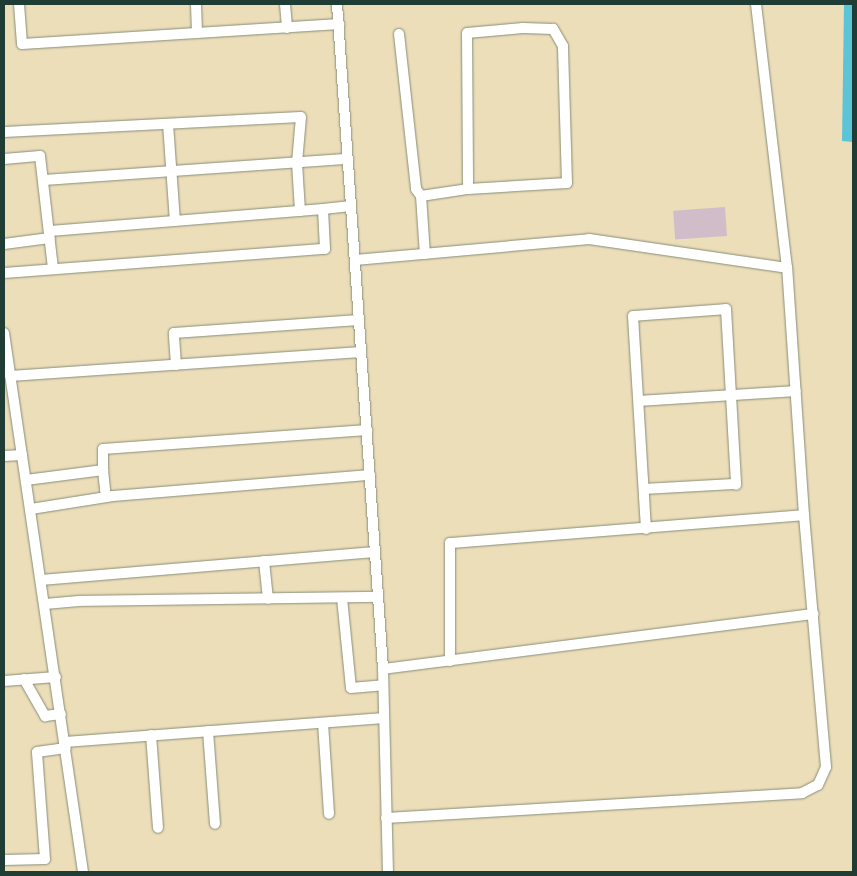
<!DOCTYPE html>
<html>
<head>
<meta charset="utf-8">
<style>
  body { margin:0 }
  #map { position:relative; width:857px; height:876px; overflow:hidden; background:#eddeba; font-family:"Gentium Book Plus",serif }
  div>[style] { position:absolute }
  .industrial>* { inset:0; background:#d1bdc9; transform-origin:0 0 }
  .water>* { inset:0; background:#5bc4d7 }
  .roads { filter:drop-shadow(0 0 1px #868e77) drop-shadow(0 0 1px #868e77) }
  .minor>* { height:10px; margin:-5px; padding:0 5px; transform-origin:5px; border-radius:5px; background:#fff }
  span { translate:-50% -50%; white-space:nowrap; text-align:center; line-height:1.15; -webkit-text-stroke:5px #fff; paint-order:stroke }
  .frame { position:absolute; inset:0; border:5px solid #1f3d34; pointer-events:none }
</style>
</head>
<body>
<div id="map">
  <div class="industrial">
    <div style="left:725px;top:207px;width:29px;height:52px;rotate:86deg"></div>
  </div>
  <div class="water">
    <div style="clip-path:polygon(844px 4px,853px 4px,853px 142px,842px 141px)"></div>
  </div>
  <div class="roads">
    <div class="minor">
      <div style="left:19px;top:4px;width:40px;rotate:85.7deg"></div>
      <div style="left:22px;top:44px;width:318px;rotate:-3.6deg"></div>
      <div style="left:196px;top:4px;width:29px;rotate:88deg"></div>
      <div style="left:285px;top:4px;width:24px;rotate:85deg"></div>
      <div style="left:337px;top:4px;width:667px;rotate:86.04deg"></div>
      <div style="left:383px;top:669px;width:203px;rotate:88.6deg"></div>
      <div style="left:399px;top:34px;width:156px;rotate:83.7deg"></div>
      <div style="left:416px;top:189px;width:9px;rotate:54deg"></div>
      <div style="left:421px;top:196px;width:58px;rotate:86.1deg"></div>
      <div style="left:168px;top:124px;width:97px;rotate:85.9deg"></div>
      <div style="left:4px;top:132px;width:297px;rotate:-2.9deg"></div>
      <div style="left:301px;top:117px;width:46px;rotate:95deg"></div>
      <div style="left:297px;top:163px;width:48px;rotate:86.4deg"></div>
      <div style="left:4px;top:159px;width:36px;rotate:-5deg"></div>
      <div style="left:40px;top:156px;width:113px;rotate:83.4deg"></div>
      <div style="left:44px;top:180px;width:305px;rotate:-4deg"></div>
      <div style="left:421px;top:196px;width:48px;rotate:-8.5deg"></div>
      <div style="left:468px;top:189px;width:99px;rotate:-3.5deg"></div>
      <div style="left:567px;top:183px;width:137px;rotate:-91.7deg"></div>
      <div style="left:563px;top:46px;width:20px;rotate:-120deg"></div>
      <div style="left:553px;top:29px;width:30px;rotate:-178deg"></div>
      <div style="left:523px;top:28px;width:56px;rotate:174.9deg"></div>
      <div style="left:467px;top:33px;width:156px;rotate:89.6deg"></div>
      <div style="left:50px;top:231px;width:274px;rotate:-4.6deg"></div>
      <div style="left:4px;top:244px;width:46px;rotate:-7.4deg"></div>
      <div style="left:355px;top:260px;width:235px;rotate:-5.1deg"></div>
      <div style="left:589px;top:239px;width:200px;rotate:8.3deg"></div>
      <div style="left:4px;top:273px;width:322px;rotate:-4.3deg"></div>
      <div style="left:325px;top:249px;width:40px;rotate:-92.9deg"></div>
      <div style="left:323px;top:209px;width:28px;rotate:-6deg"></div>
      <div style="left:4px;top:333px;width:545px;rotate:81.66deg"></div>
      <div style="left:176px;top:365px;width:32px;rotate:-94deg"></div>
      <div style="left:174px;top:333px;width:185px;rotate:-4deg"></div>
      <div style="left:10px;top:376px;width:352px;rotate:-3.9deg"></div>
      <div style="left:639px;top:401px;width:157px;rotate:-3.6deg"></div>
      <div style="left:4px;top:456px;width:18px;rotate:-3deg"></div>
      <div style="left:103px;top:470px;width:27px;rotate:84deg"></div>
      <div style="left:26px;top:480px;width:78px;rotate:-7.4deg"></div>
      <div style="left:103px;top:470px;width:21px;rotate:-90deg"></div>
      <div style="left:103px;top:449px;width:265px;rotate:-4.1deg"></div>
      <div style="left:644px;top:489px;width:89px;rotate:-3.2deg"></div>
      <div style="left:31px;top:509px;width:83px;rotate:-9deg"></div>
      <div style="left:113px;top:496px;width:258px;rotate:-4.7deg"></div>
      <div style="left:646px;top:529px;width:213px;rotate:-93.5deg"></div>
      <div style="left:633px;top:316px;width:93px;rotate:-4.3deg"></div>
      <div style="left:726px;top:309px;width:176px;rotate:86.7deg"></div>
      <div style="left:264px;top:561px;width:38px;rotate:84deg"></div>
      <div style="left:41px;top:580px;width:335px;rotate:-4.8deg"></div>
      <div style="left:342px;top:598px;width:90px;rotate:84.3deg"></div>
      <div style="left:351px;top:688px;width:32px;rotate:-5deg"></div>
      <div style="left:45px;top:604px;width:34px;rotate:-5deg"></div>
      <div style="left:79px;top:601px;width:299px;rotate:-0.8deg"></div>
      <div style="left:450px;top:661px;width:118px;rotate:-90deg"></div>
      <div style="left:450px;top:543px;width:355px;rotate:-4.5deg"></div>
      <div style="left:383px;top:669px;width:434px;rotate:-7.3deg"></div>
      <div style="left:24px;top:679px;width:43px;rotate:60.4deg"></div>
      <div style="left:45px;top:716px;width:16px;rotate:-7deg"></div>
      <div style="left:4px;top:681px;width:52px;rotate:-4.4deg"></div>
      <div style="left:323px;top:723px;width:91px;rotate:86.2deg"></div>
      <div style="left:208px;top:731px;width:93px;rotate:85.7deg"></div>
      <div style="left:151px;top:735px;width:93px;rotate:85.7deg"></div>
      <div style="left:65px;top:742px;width:320px;rotate:-4.3deg"></div>
      <div style="left:386px;top:818px;width:417px;rotate:-3.4deg"></div>
      <div style="left:802px;top:793px;width:18px;rotate:-27deg"></div>
      <div style="left:818px;top:785px;width:20px;rotate:-66deg"></div>
      <div style="left:826px;top:767px;width:253px;rotate:-95deg"></div>
      <div style="left:804px;top:515px;width:248px;rotate:-93.9deg"></div>
      <div style="left:787px;top:268px;width:266px;rotate:-96.7deg"></div>
      <div style="left:4px;top:860px;width:41px;rotate:-1.4deg"></div>
      <div style="left:45px;top:859px;width:107px;rotate:-94.3deg"></div>
      <div style="left:37px;top:752px;width:29px;rotate:-8deg"></div>
    </div>
  </div>
  <div class="frame"></div>
</div>
</body>
</html>
